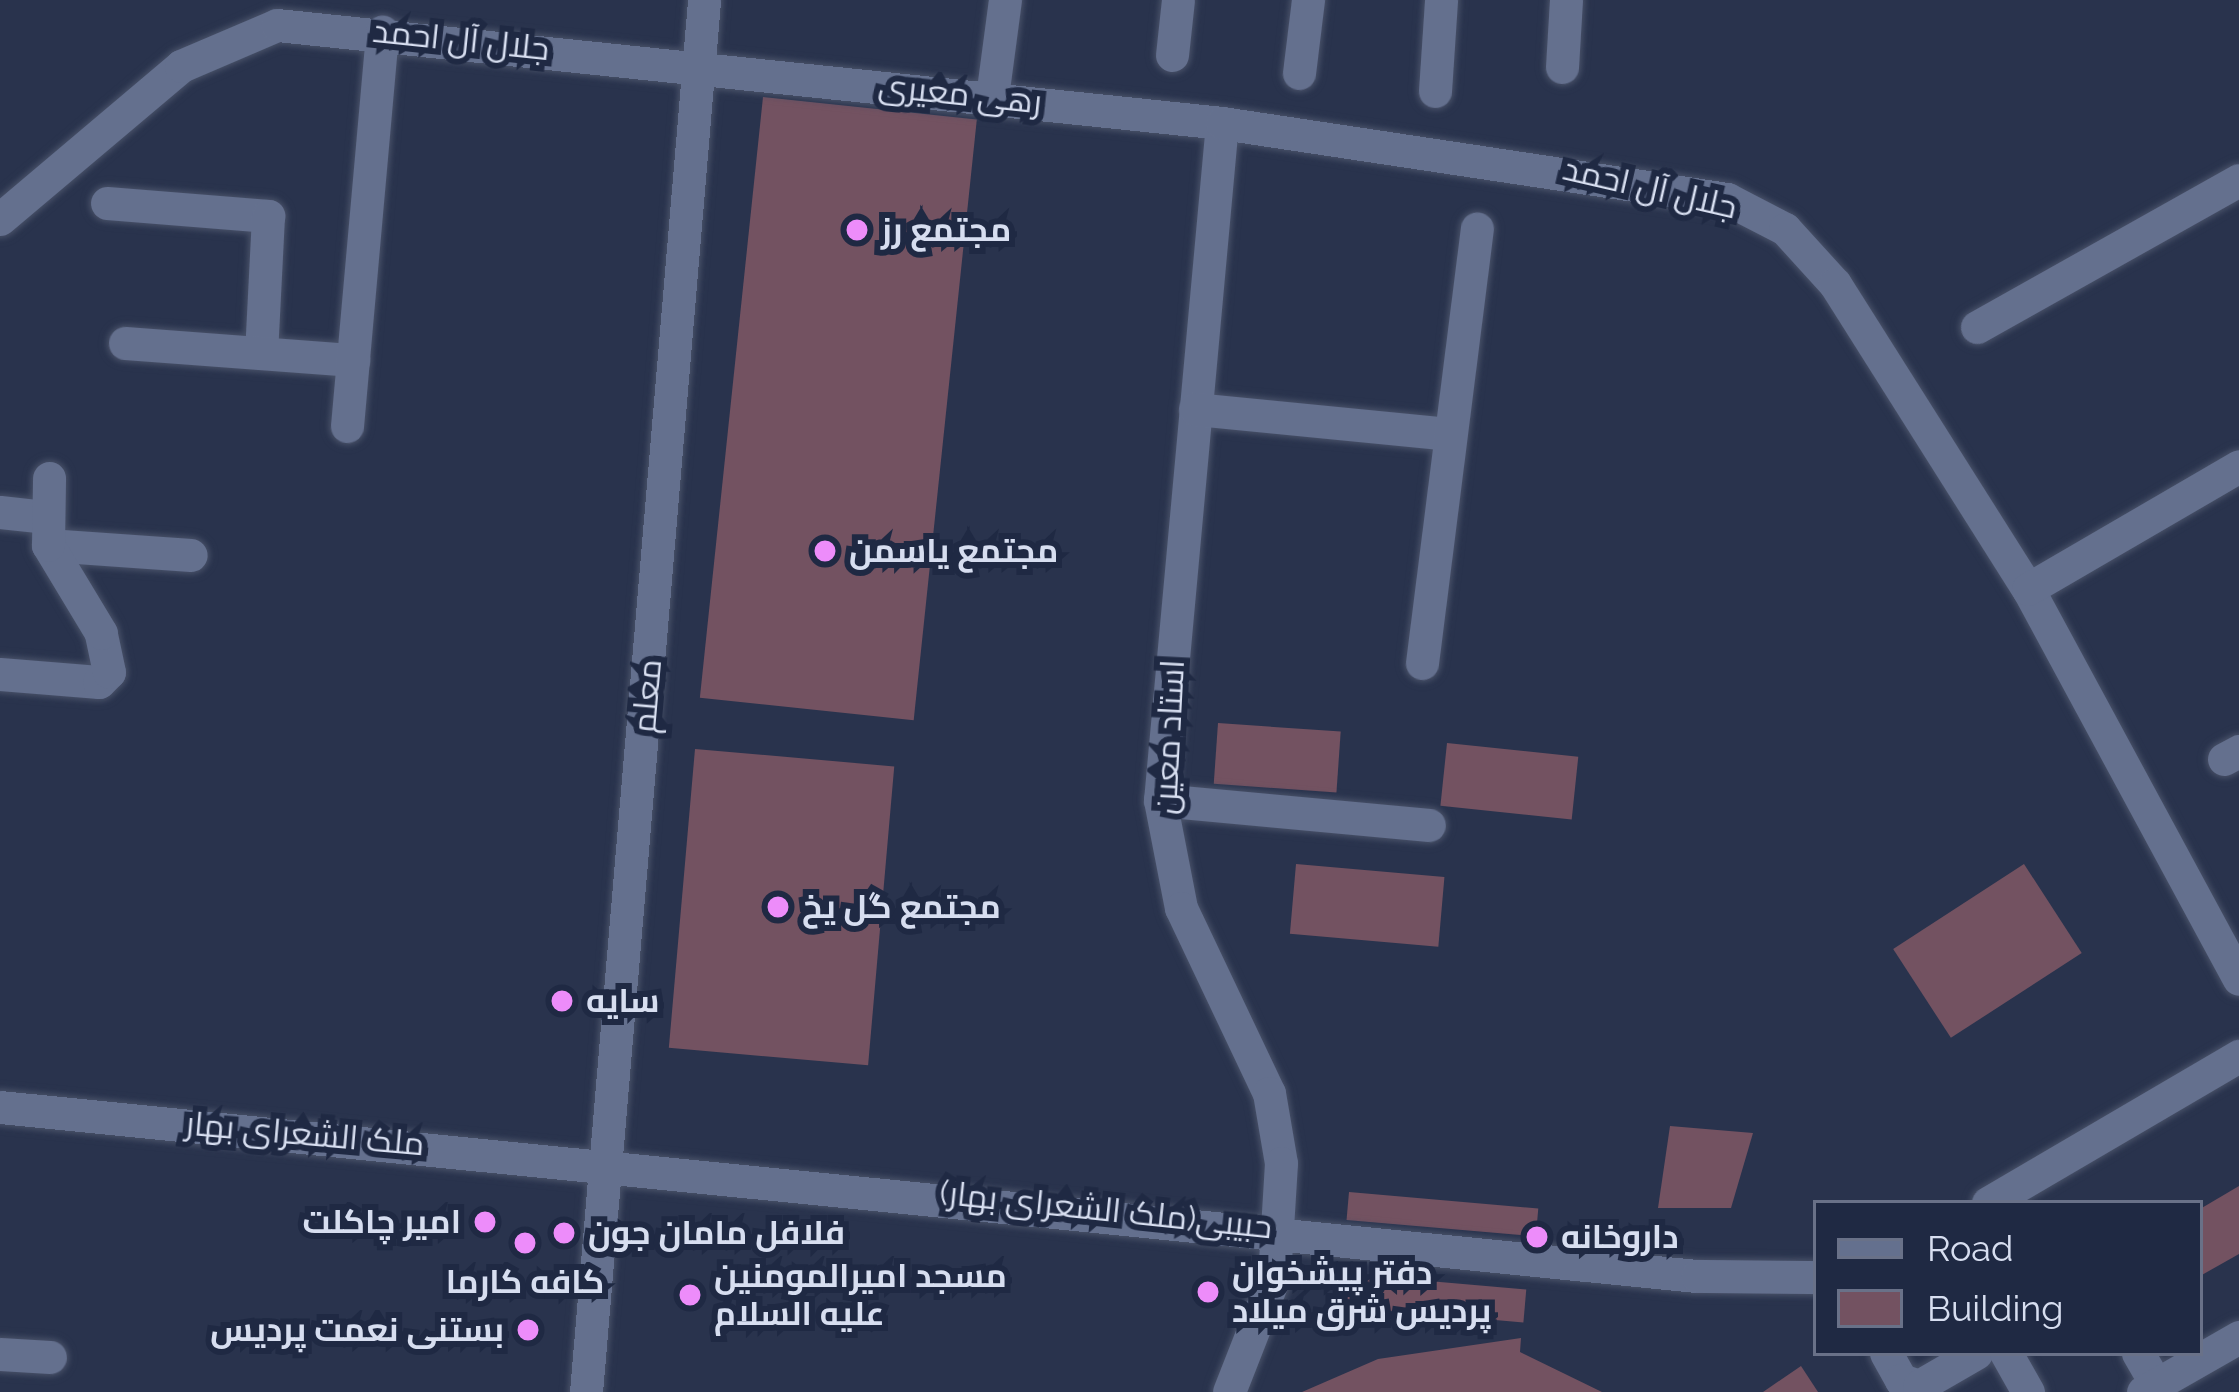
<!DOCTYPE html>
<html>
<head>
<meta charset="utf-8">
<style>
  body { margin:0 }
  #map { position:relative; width:2239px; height:1392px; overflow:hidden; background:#29334d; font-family:Raleway,Cairo,sans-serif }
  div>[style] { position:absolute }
  .building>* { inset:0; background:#735261; transform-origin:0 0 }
  .roads { filter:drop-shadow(0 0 3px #485168) drop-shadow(0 0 3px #485168) }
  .minor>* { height:33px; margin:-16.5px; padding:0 16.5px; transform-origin:16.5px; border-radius:16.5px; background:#64708e }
  .dots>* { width:33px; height:33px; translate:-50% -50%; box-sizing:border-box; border:6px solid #1f2943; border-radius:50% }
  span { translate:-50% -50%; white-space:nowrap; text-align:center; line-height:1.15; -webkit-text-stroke:12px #1f2943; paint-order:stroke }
  .street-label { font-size:33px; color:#d7def0 }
  .poi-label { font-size:33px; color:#d7def0; font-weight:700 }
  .left { translate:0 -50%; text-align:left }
  .right { translate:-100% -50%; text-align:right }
  .legend { position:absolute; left:1813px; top:1200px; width:390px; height:156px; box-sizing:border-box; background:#1f2943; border:3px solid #697188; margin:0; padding:15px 21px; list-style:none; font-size:36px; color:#d7def0 }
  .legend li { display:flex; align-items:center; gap:24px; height:60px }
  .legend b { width:60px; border:3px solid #697188 }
</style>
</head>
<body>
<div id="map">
  <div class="building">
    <div style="left:763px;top:97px;width:215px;height:604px;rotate:6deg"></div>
    <div style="left:1218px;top:723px;width:123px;height:61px;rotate:4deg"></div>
    <div style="left:1447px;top:743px;width:132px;height:63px;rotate:6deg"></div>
    <div style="left:695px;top:749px;width:200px;height:300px;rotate:5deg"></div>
    <div style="left:1296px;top:864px;width:149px;height:70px;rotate:5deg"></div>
    <div style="left:2024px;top:864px;width:106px;height:156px;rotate:57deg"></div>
    <div style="clip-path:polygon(1670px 1126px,1753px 1133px,1731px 1208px,1658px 1208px)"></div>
    <div style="clip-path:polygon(2239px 1186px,2239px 1254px,2200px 1276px,2200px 1209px)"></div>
    <div style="left:1349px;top:1192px;width:190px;height:28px;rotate:5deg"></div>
    <div style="left:1337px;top:1273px;width:190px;height:33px;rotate:5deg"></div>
    <div style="clip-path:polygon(1521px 1338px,1520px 1352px,1602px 1392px,1302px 1392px,1378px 1359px)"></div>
    <div style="clip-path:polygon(1801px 1366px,1818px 1392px,1763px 1392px)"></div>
  </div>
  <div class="roads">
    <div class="minor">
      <div style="left:1172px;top:55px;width:55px;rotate:-83.8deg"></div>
      <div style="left:1562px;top:67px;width:67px;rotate:-86.6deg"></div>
      <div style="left:1299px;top:73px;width:74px;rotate:-83deg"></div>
      <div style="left:1435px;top:91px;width:91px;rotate:-86.2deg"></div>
      <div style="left:992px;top:97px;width:98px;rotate:-82.4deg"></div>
      <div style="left:1222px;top:123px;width:680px;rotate:95.23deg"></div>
      <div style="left:1160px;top:800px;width:110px;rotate:79deg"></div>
      <div style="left:1181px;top:908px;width:205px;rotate:64.6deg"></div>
      <div style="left:1269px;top:1093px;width:71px;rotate:80.3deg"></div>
      <div style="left:1281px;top:1163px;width:114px;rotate:93.5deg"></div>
      <div style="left:1274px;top:1277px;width:123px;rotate:111.4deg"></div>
      <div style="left:107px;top:203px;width:162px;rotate:4.6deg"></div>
      <div style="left:268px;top:216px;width:137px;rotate:92.9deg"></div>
      <div style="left:0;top:219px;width:237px;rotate:-40.2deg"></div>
      <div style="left:181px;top:66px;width:104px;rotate:-23.1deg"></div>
      <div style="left:277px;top:25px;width:950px;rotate:5.92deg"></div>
      <div style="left:1222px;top:123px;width:511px;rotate:8.56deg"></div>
      <div style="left:1727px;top:199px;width:65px;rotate:27.3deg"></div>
      <div style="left:1785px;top:229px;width:74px;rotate:47.7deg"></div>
      <div style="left:1835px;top:284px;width:361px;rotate:57.7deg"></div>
      <div style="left:2028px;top:589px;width:443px;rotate:61.6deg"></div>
      <div style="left:1977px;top:327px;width:300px;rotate:-29.3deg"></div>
      <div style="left:125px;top:343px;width:229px;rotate:4.3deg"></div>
      <div style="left:1195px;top:409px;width:256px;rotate:5.6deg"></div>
      <div style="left:347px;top:426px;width:396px;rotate:-84.9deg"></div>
      <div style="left:0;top:512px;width:45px;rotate:6.3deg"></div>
      <div style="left:48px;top:545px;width:143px;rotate:4deg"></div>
      <div style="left:2028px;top:589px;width:244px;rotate:-30.2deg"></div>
      <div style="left:1422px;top:663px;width:438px;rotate:-82.8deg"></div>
      <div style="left:0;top:674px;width:99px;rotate:4.6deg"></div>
      <div style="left:99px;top:682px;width:14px;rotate:-45deg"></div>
      <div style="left:109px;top:672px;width:40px;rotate:-102deg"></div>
      <div style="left:101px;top:633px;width:103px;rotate:-121.1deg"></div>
      <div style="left:48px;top:545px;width:67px;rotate:-89.1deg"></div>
      <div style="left:2224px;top:759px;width:17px;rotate:-28deg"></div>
      <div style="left:1160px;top:800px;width:270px;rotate:5.3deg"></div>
      <div style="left:0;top:1107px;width:1705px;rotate:5.69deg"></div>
      <div style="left:1697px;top:1276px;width:119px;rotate:0.5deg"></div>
      <div style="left:1988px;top:1203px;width:291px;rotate:-30.4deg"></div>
      <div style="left:1886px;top:1353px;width:31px;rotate:61deg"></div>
      <div style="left:1901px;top:1380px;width:19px;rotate:18deg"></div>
      <div style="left:1919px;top:1386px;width:66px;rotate:-30.1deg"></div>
      <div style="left:2006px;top:1353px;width:45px;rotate:60.6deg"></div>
      <div style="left:2138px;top:1353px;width:36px;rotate:60deg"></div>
      <div style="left:0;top:1354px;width:50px;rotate:3.4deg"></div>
      <div style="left:586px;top:1392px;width:1397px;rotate:-85.15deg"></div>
      <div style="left:2143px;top:1392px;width:111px;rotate:-29.8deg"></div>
    </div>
  </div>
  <div class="dots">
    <div style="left:857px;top:230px;background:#ed8cfa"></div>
    <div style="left:825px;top:551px;background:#ed8cfa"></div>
    <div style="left:778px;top:907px;background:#ed8cfa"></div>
    <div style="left:562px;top:1001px;background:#ed8cfa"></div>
    <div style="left:485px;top:1222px;background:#ed8cfa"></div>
    <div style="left:564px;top:1233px;background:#ed8cfa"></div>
    <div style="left:1537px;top:1237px;background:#ed8cfa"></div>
    <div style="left:525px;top:1243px;background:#ed8cfa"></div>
    <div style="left:1208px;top:1292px;background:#ed8cfa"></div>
    <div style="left:690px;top:1295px;background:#ed8cfa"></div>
    <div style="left:528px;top:1330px;background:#ed8cfa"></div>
  </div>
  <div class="street-label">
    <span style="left:461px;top:40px;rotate:6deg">جلال آل احمد</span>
    <span style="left:960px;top:94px;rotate:6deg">رهی معیری</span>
    <span style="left:1650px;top:188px;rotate:13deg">جلال آل احمد</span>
    <span style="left:647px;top:696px;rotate:-85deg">معلم</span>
    <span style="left:1169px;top:737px;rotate:-87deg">استاد معین</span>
    <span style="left:305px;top:1134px;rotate:5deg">ملک الشعرای بهار</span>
    <span style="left:1106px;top:1210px;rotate:6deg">حبیبی(ملک الشعرای بهار)</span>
  </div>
  <div class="poi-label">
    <span class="left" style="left:881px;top:230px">مجتمع رز</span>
    <span class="left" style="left:849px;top:551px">مجتمع یاسمن</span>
    <span class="left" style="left:802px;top:907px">مجتمع گل یخ</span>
    <span class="left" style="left:586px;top:1001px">سایه</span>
    <span class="right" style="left:461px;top:1222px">امیر چاکلت</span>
    <span class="left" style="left:588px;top:1233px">فلافل مامان جون</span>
    <span class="left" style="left:1561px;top:1237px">داروخانه</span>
    <span class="left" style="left:1232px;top:1292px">دفتر پیشخوان<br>پردیس شرق میلاد</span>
    <span class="left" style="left:714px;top:1295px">مسجد امیرالمومنین<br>علیه السلام</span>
    <span style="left:525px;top:1282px">کافه کارما</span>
    <span class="right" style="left:504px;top:1330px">بستنی نعمت پردیس</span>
  </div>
  <ul class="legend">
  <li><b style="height:15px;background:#64708e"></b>Road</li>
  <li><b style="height:33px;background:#735261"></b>Building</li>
  </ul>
</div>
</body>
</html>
